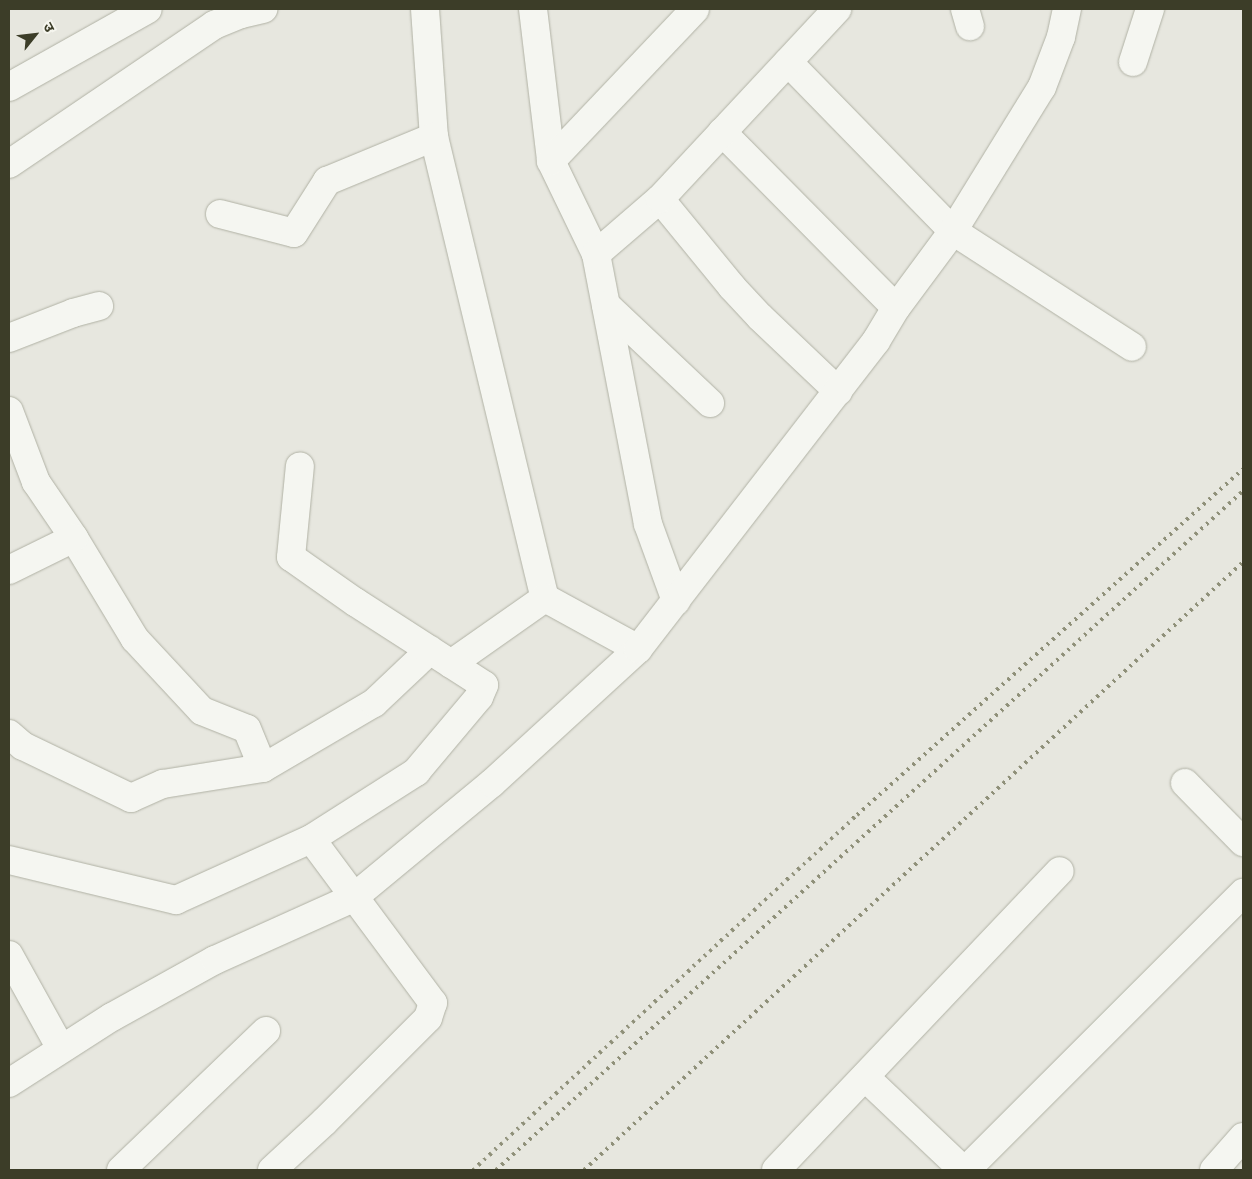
<!DOCTYPE html>
<html>
<head>
<meta charset="utf-8">
<style>
  body { margin:0 }
  #map { position:relative; width:1252px; height:1179px; overflow:hidden; background:#e7e7df; font-family:"Sofia Sans Condensed","Noto Sans Devanagari",sans-serif }
  div>[style] { position:absolute }
  .roads { filter:drop-shadow(0 0 1px #b0b1a4) drop-shadow(0 0 1px #b0b1a4) }
  .minor>* { height:28px; margin:-14px; padding:0 14px; transform-origin:14px; border-radius:14px; background:#f5f6f1 }
  .rail>* { height:4px; margin-top:-2px; transform-origin:0; background:repeating-linear-gradient(90deg,#8f9079 0 2.5px,transparent 0 7.5px) }
  span { translate:-50% -50%; white-space:nowrap; text-align:center; line-height:1.15; -webkit-text-stroke:4.5px #f5f5ee; paint-order:stroke }
  .frame { position:absolute; inset:0; border:10px solid #3c3d28; pointer-events:none }
  .north { position:absolute; left:10px; top:10px; width:50px; height:50px; -webkit-text-stroke:4px #f5f5ee; paint-order:stroke; rotate:61deg; font-size:14px; font-weight:700; line-height:20px; text-align:center; color:#3c3d28 }
  .north::after { content:''; display:block; margin:auto; width:18px; height:22px; background:#3c3d28; clip-path:polygon(50% 0,100% 100%,50% 72%,0 100%) }
</style>
</head>
<body>
<div id="map">
  <div class="roads">
    <div class="minor">
      <div style="left:232px;top:9px;width:10px;rotate:29deg"></div>
      <div style="left:241px;top:14px;width:23px;rotate:-13deg"></div>
      <div style="left:425px;top:9px;width:128px;rotate:86deg"></div>
      <div style="left:434px;top:137px;width:474px;rotate:76.5deg"></div>
      <div style="left:545px;top:598px;width:106px;rotate:28.7deg"></div>
      <div style="left:533px;top:9px;width:153px;rotate:83.2deg"></div>
      <div style="left:551px;top:161px;width:103px;rotate:64.2deg"></div>
      <div style="left:596px;top:254px;width:275px;rotate:79.1deg"></div>
      <div style="left:648px;top:524px;width:82px;rotate:70deg"></div>
      <div style="left:965px;top:9px;width:18px;rotate:74deg"></div>
      <div style="left:788px;top:62px;width:236px;rotate:45.7deg"></div>
      <div style="left:953px;top:231px;width:213px;rotate:32.9deg"></div>
      <div style="left:1133px;top:62px;width:56px;rotate:-72.2deg"></div>
      <div style="left:9px;top:87px;width:159px;rotate:-29.3deg"></div>
      <div style="left:722px;top:132px;width:247px;rotate:45.3deg"></div>
      <div style="left:551px;top:161px;width:209px;rotate:-46.5deg"></div>
      <div style="left:9px;top:164px;width:248px;rotate:-34.1deg"></div>
      <div style="left:214px;top:25px;width:29px;rotate:-22deg"></div>
      <div style="left:660px;top:199px;width:114px;rotate:50.7deg"></div>
      <div style="left:732px;top:287px;width:41px;rotate:47deg"></div>
      <div style="left:760px;top:317px;width:108px;rotate:43.5deg"></div>
      <div style="left:220px;top:214px;width:76px;rotate:14.4deg"></div>
      <div style="left:294px;top:233px;width:62px;rotate:-57.6deg"></div>
      <div style="left:327px;top:181px;width:116px;rotate:-22.4deg"></div>
      <div style="left:596px;top:254px;width:84px;rotate:-40.7deg"></div>
      <div style="left:660px;top:199px;width:260px;rotate:-47deg"></div>
      <div style="left:606px;top:305px;width:143px;rotate:43.3deg"></div>
      <div style="left:9px;top:338px;width:69px;rotate:-21.3deg"></div>
      <div style="left:73px;top:313px;width:27px;rotate:-15deg"></div>
      <div style="left:9px;top:411px;width:76px;rotate:69.2deg"></div>
      <div style="left:36px;top:482px;width:68px;rotate:55.8deg"></div>
      <div style="left:74px;top:538px;width:118px;rotate:58.9deg"></div>
      <div style="left:135px;top:639px;width:98px;rotate:47.1deg"></div>
      <div style="left:202px;top:711px;width:48px;rotate:21.8deg"></div>
      <div style="left:247px;top:729px;width:42px;rotate:67.7deg"></div>
      <div style="left:9px;top:570px;width:72px;rotate:-26.2deg"></div>
      <div style="left:451px;top:664px;width:115px;rotate:-35.1deg"></div>
      <div style="left:9px;top:734px;width:18px;rotate:41deg"></div>
      <div style="left:23px;top:746px;width:120px;rotate:25.7deg"></div>
      <div style="left:131px;top:798px;width:35px;rotate:-24deg"></div>
      <div style="left:163px;top:784px;width:101px;rotate:-9.1deg"></div>
      <div style="left:263px;top:768px;width:129px;rotate:-30.4deg"></div>
      <div style="left:374px;top:703px;width:77px;rotate:-43.4deg"></div>
      <div style="left:1185px;top:783px;width:83px;rotate:45.5deg"></div>
      <div style="left:9px;top:860px;width:172px;rotate:13.5deg"></div>
      <div style="left:176px;top:900px;width:148px;rotate:-24.3deg"></div>
      <div style="left:311px;top:839px;width:125px;rotate:-32.5deg"></div>
      <div style="left:416px;top:772px;width:98px;rotate:-50deg"></div>
      <div style="left:479px;top:697px;width:13px;rotate:-67deg"></div>
      <div style="left:484px;top:685px;width:153px;rotate:-147.2deg"></div>
      <div style="left:355px;top:602px;width:78px;rotate:-144.9deg"></div>
      <div style="left:291px;top:557px;width:91px;rotate:-84.4deg"></div>
      <div style="left:9px;top:955px;width:107px;rotate:61deg"></div>
      <div style="left:865px;top:1077px;width:135px;rotate:43.5deg"></div>
      <div style="left:9px;top:1083px;width:122px;rotate:-32.7deg"></div>
      <div style="left:112px;top:1017px;width:118px;rotate:-29deg"></div>
      <div style="left:215px;top:960px;width:151px;rotate:-24.2deg"></div>
      <div style="left:353px;top:898px;width:180px;rotate:-39.6deg"></div>
      <div style="left:492px;top:783px;width:198px;rotate:-42.5deg"></div>
      <div style="left:638px;top:649px;width:389px;rotate:-52.3deg"></div>
      <div style="left:876px;top:341px;width:39px;rotate:-59deg"></div>
      <div style="left:896px;top:308px;width:96px;rotate:-53.5deg"></div>
      <div style="left:953px;top:231px;width:169px;rotate:-58.3deg"></div>
      <div style="left:1042px;top:87px;width:53px;rotate:-69.2deg"></div>
      <div style="left:1061px;top:37px;width:29px;rotate:-78deg"></div>
      <div style="left:121px;top:1170px;width:201px;rotate:-43.8deg"></div>
      <div style="left:272px;top:1170px;width:71px;rotate:-42.7deg"></div>
      <div style="left:324px;top:1122px;width:147px;rotate:-45deg"></div>
      <div style="left:428px;top:1018px;width:16px;rotate:-72deg"></div>
      <div style="left:433px;top:1003px;width:204px;rotate:-126.6deg"></div>
      <div style="left:776px;top:1170px;width:412px;rotate:-46.5deg"></div>
      <div style="left:966px;top:1170px;width:392px;rotate:-45deg"></div>
      <div style="left:1214px;top:1170px;width:44px;rotate:-48.7deg"></div>
    </div>
  </div>
  <div class="rail">
    <div style="left:473px;top:1170px;width:523px;rotate:-42.75deg"></div>
    <div style="left:857px;top:815px;width:518px;rotate:-41.87deg"></div>
    <div style="left:496px;top:1170px;width:1009px;rotate:-42.27deg"></div>
    <div style="left:584px;top:1170px;width:897px;rotate:-42.69deg"></div>
  </div>
  <div class="frame"></div>
  <div class="north">उ</div>
</div>
</body>
</html>
